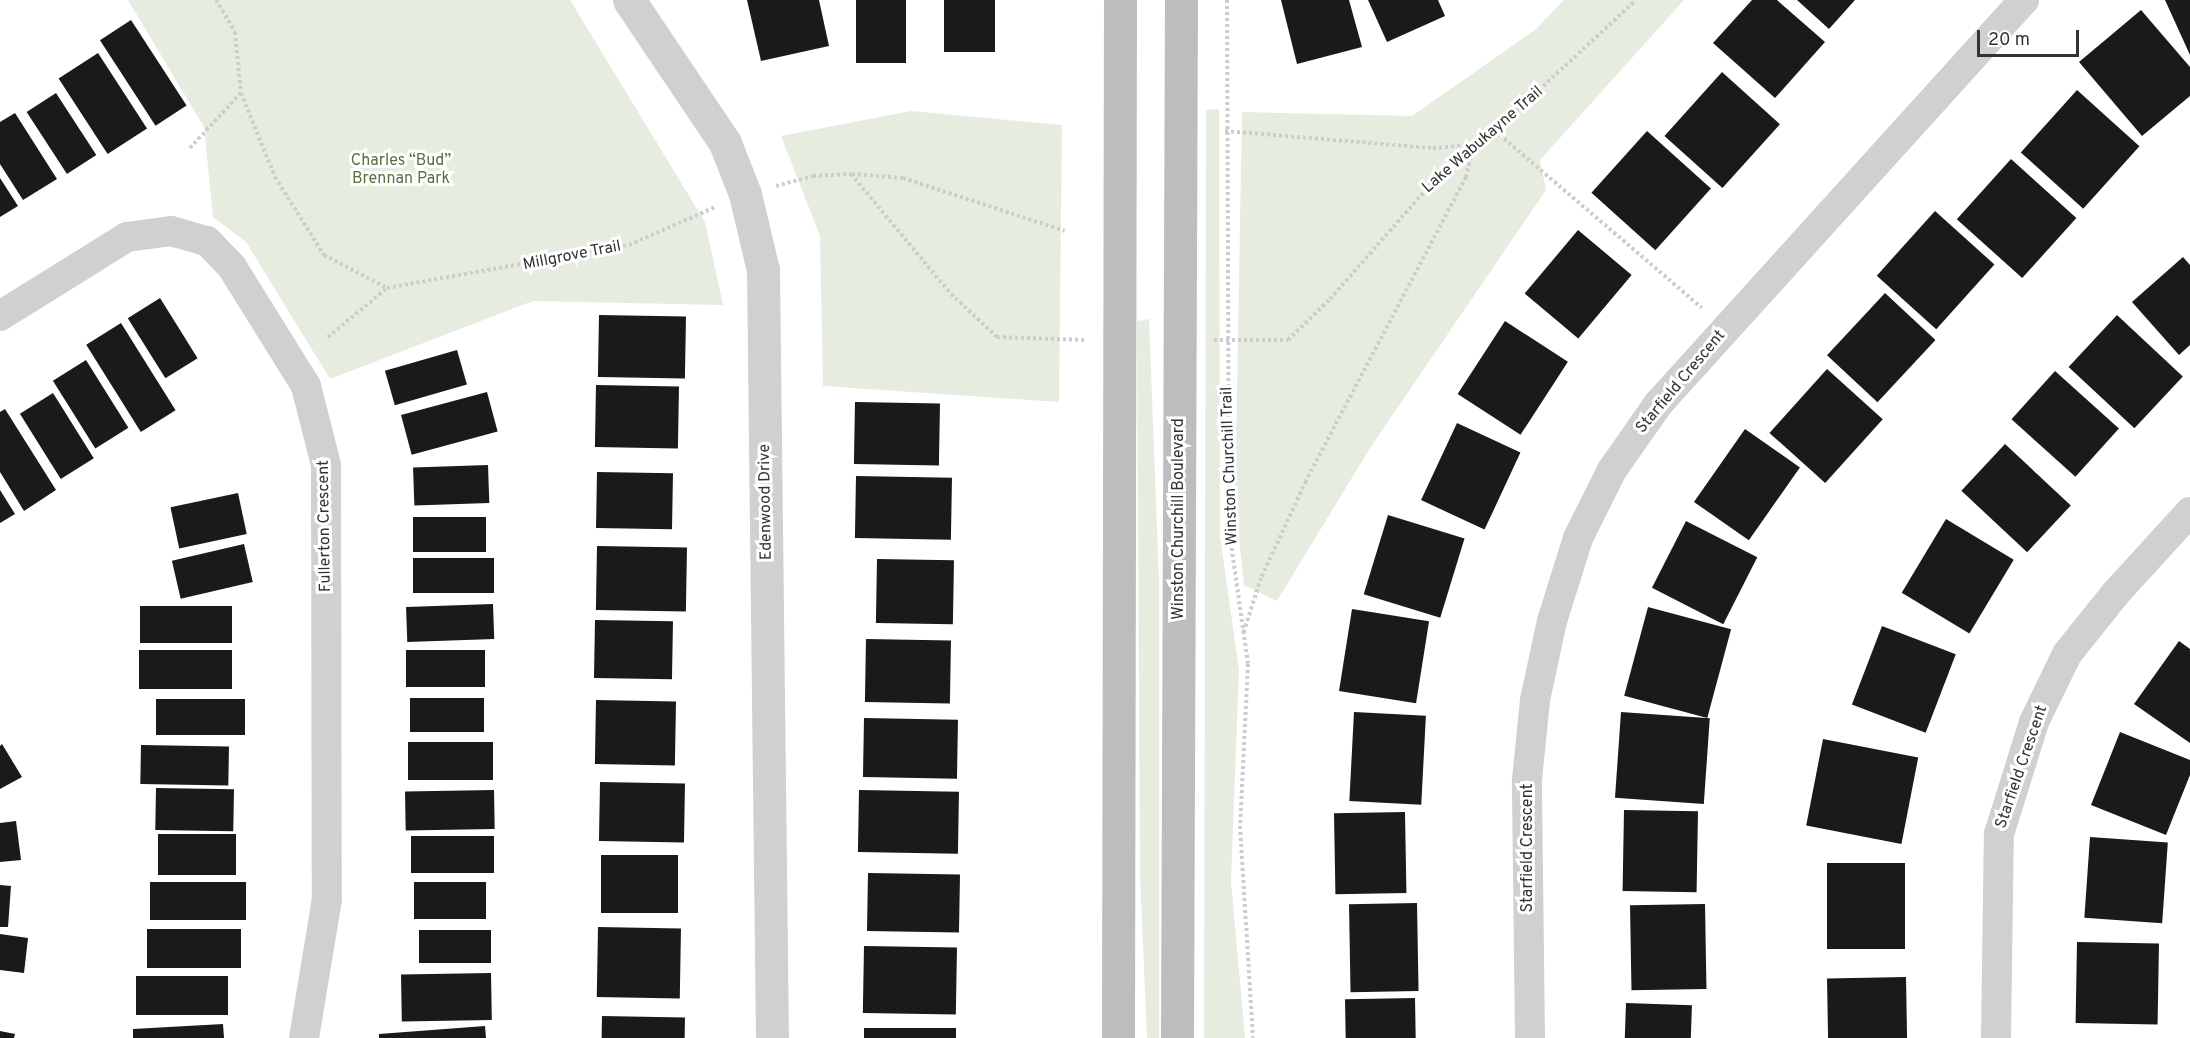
<!DOCTYPE html>
<html>
<head>
<meta charset="utf-8">
<style>
  body { margin:0 }
  #map { position:relative; width:2190px; height:1038px; overflow:hidden; background:#fff; font-family:Overpass,sans-serif }
  div>[style] { position:absolute }
  .green>* { inset:0; background:#e6ecdf }
  .building>* { inset:0; background:#1a1a1a; transform-origin:0 0 }
  .path>* { height:4px; margin-top:-2px; transform-origin:0; background:repeating-linear-gradient(90deg,#cdcdcd 0 3px,transparent 0 6px) }
  .minor>* { height:30px; margin:-15px; padding:0 15px; transform-origin:15px; border-radius:15px; background:#d0d0d0 }
  .tertiary>* { height:33px; margin:-16.5px; padding:0 16.5px; transform-origin:16.5px; border-radius:16.5px; background:#d0d0d0 }
  .secondary>* { height:33px; margin:-16.5px; padding:0 16.5px; transform-origin:16.5px; border-radius:16.5px; background:#bdbdbd }
  span { translate:-50% -50%; white-space:nowrap; text-align:center; line-height:1.15; -webkit-text-stroke:6px #fff; paint-order:stroke }
  .street-label { font-size:16px; color:#333 }
  .park-label { font-size:16px; color:#56703f }
  .scale { position:absolute; left:1977px; top:30px; width:102px; height:27px; box-sizing:border-box; border:3px solid #333; border-top:0; padding-left:8px; font-size:18px; line-height:21px; white-space:nowrap; color:#333; -webkit-text-stroke:4px #fff; paint-order:stroke }
</style>
</head>
<body>
<div id="map">
  <div class="green">
    <div style="clip-path:polygon(128px 0,570px 0,705px 222px,723px 305px,533px 301px,330px 379px,246px 242px,213px 217px,204px 127px)"></div>
    <div style="clip-path:polygon(1564px 0,1684px 0,1540px 160px,1546px 190px,1370px 448px,1277px 601px,1244px 585px,1235px 505px,1242px 112px,1412px 116px,1535px 30px)"></div>
    <div style="clip-path:polygon(1219px 109px,1220px 536px,1239px 670px,1231px 881px,1245px 1038px,1204px 1038px,1206px 110px)"></div>
    <div style="clip-path:polygon(911px 111px,1062px 125px,1059px 402px,823px 386px,820px 236px,781px 136px)"></div>
    <div style="clip-path:polygon(1149px 319px,1159px 580px,1159px 1038px,1147px 1038px,1140px 876px,1137px 321px)"></div>
  </div>
  <div class="building">
    <div style="clip-path:polygon(747px 0,819px 0,829px 46px,761px 61px)"></div>
    <div style="left:856px;top:0;width:50px;height:63px"></div>
    <div style="left:944px;top:0;width:51px;height:52px"></div>
    <div style="clip-path:polygon(1281px 0,1349px 0,1362px 47px,1297px 64px)"></div>
    <div style="clip-path:polygon(1368px 0,1438px 0,1445px 16px,1387px 42px)"></div>
    <div style="clip-path:polygon(1752px 0,1777px 0,1825px 42px,1775px 98px,1713px 43px)"></div>
    <div style="clip-path:polygon(1797px 0,1855px 0,1829px 29px)"></div>
    <div style="clip-path:polygon(2165px 0,2190px 0,2190px 55px)"></div>
    <div style="clip-path:polygon(2141px 10px,2190px 67px,2190px 96px,2142px 136px,2079px 62px)"></div>
    <div style="left:131px;top:20px;width:102px;height:37px;rotate:57deg"></div>
    <div style="left:98px;top:53px;width:90px;height:47px;rotate:57deg"></div>
    <div style="left:1722px;top:72px;width:78px;height:86px;rotate:42deg"></div>
    <div style="left:2077px;top:90px;width:84px;height:84px;rotate:42deg"></div>
    <div style="left:56px;top:93px;width:74px;height:35px;rotate:57deg"></div>
    <div style="clip-path:polygon(15px 113px,57px 179px,23px 200px,0 164px,0 122px)"></div>
    <div style="left:1647px;top:131px;width:86px;height:83px;rotate:42deg"></div>
    <div style="left:2011px;top:159px;width:88px;height:81px;rotate:42deg"></div>
    <div style="clip-path:polygon(0 178px,18px 206px,0 217px)"></div>
    <div style="left:1935px;top:211px;width:80px;height:87px;rotate:42deg"></div>
    <div style="left:1578px;top:230px;width:70px;height:83px;rotate:40deg"></div>
    <div style="clip-path:polygon(2183px 257px,2190px 265px,2190px 345px,2179px 355px,2132px 302px)"></div>
    <div style="left:1885px;top:293px;width:69px;height:85px;rotate:43deg"></div>
    <div style="left:160px;top:298px;width:71px;height:38px;rotate:58deg"></div>
    <div style="left:599px;top:315px;width:87px;height:62px;rotate:1deg"></div>
    <div style="left:2117px;top:315px;width:90px;height:71px;rotate:43deg"></div>
    <div style="left:1505px;top:321px;width:75px;height:87px;rotate:33deg"></div>
    <div style="left:121px;top:323px;width:103px;height:41px;rotate:58deg"></div>
    <div style="left:457px;top:350px;width:36px;height:75px;rotate:74deg"></div>
    <div style="left:86px;top:360px;width:80px;height:39px;rotate:58deg"></div>
    <div style="left:1827px;top:369px;width:75px;height:86px;rotate:42deg"></div>
    <div style="left:2055px;top:371px;width:86px;height:65px;rotate:42deg"></div>
    <div style="left:596px;top:385px;width:83px;height:62px;rotate:1deg"></div>
    <div style="left:487px;top:392px;width:41px;height:89px;rotate:75deg"></div>
    <div style="left:53px;top:393px;width:77px;height:39px;rotate:58deg"></div>
    <div style="left:855px;top:402px;width:85px;height:62px;rotate:1deg"></div>
    <div style="clip-path:polygon(5px 409px,56px 490px,24px 511px,0 472px,0 412px)"></div>
    <div style="left:1457px;top:423px;width:70px;height:85px;rotate:25deg"></div>
    <div style="left:1745px;top:429px;width:67px;height:89px;rotate:35deg"></div>
    <div style="left:2005px;top:444px;width:90px;height:64px;rotate:43deg"></div>
    <div style="left:488px;top:465px;width:38px;height:75px;rotate:88deg"></div>
    <div style="left:597px;top:472px;width:76px;height:56px;rotate:1deg"></div>
    <div style="left:856px;top:476px;width:96px;height:62px;rotate:1deg"></div>
    <div style="clip-path:polygon(0 490px,15px 514px,0 523px)"></div>
    <div style="left:238px;top:493px;width:42px;height:69px;rotate:78deg"></div>
    <div style="left:1388px;top:515px;width:80px;height:83px;rotate:17deg"></div>
    <div style="left:413px;top:517px;width:73px;height:35px"></div>
    <div style="left:1946px;top:519px;width:79px;height:86px;rotate:31deg"></div>
    <div style="left:1686px;top:521px;width:80px;height:75px;rotate:27deg"></div>
    <div style="left:244px;top:544px;width:39px;height:74px;rotate:77deg"></div>
    <div style="left:597px;top:546px;width:90px;height:64px;rotate:1deg"></div>
    <div style="left:413px;top:558px;width:81px;height:35px"></div>
    <div style="left:877px;top:559px;width:77px;height:64px;rotate:1deg"></div>
    <div style="left:493px;top:604px;width:35px;height:87px;rotate:88deg"></div>
    <div style="left:140px;top:606px;width:92px;height:37px"></div>
    <div style="left:1648px;top:607px;width:86px;height:92px;rotate:15deg"></div>
    <div style="left:1352px;top:609px;width:78px;height:83px;rotate:9deg"></div>
    <div style="left:595px;top:620px;width:78px;height:58px;rotate:1deg"></div>
    <div style="left:1882px;top:626px;width:79px;height:84px;rotate:21deg"></div>
    <div style="left:866px;top:639px;width:85px;height:63px;rotate:1deg"></div>
    <div style="clip-path:polygon(2179px 641px,2190px 649px,2190px 743px,2134px 704px)"></div>
    <div style="left:139px;top:650px;width:93px;height:39px"></div>
    <div style="left:485px;top:650px;width:37px;height:79px;rotate:90deg"></div>
    <div style="left:484px;top:698px;width:34px;height:74px;rotate:90deg"></div>
    <div style="left:156px;top:699px;width:89px;height:36px"></div>
    <div style="left:596px;top:700px;width:80px;height:64px;rotate:1deg"></div>
    <div style="left:1354px;top:712px;width:72px;height:89px;rotate:3deg"></div>
    <div style="left:1621px;top:712px;width:89px;height:86px;rotate:4deg"></div>
    <div style="left:864px;top:718px;width:94px;height:59px;rotate:1deg"></div>
    <div style="clip-path:polygon(2120px 732px,2190px 760px,2190px 775px,2166px 835px,2091px 805px)"></div>
    <div style="left:1823px;top:739px;width:97px;height:88px;rotate:11deg"></div>
    <div style="left:408px;top:742px;width:85px;height:38px"></div>
    <div style="clip-path:polygon(2px 744px,22px 777px,0 789px,0 746px)"></div>
    <div style="left:141px;top:745px;width:88px;height:39px;rotate:1deg"></div>
    <div style="left:600px;top:782px;width:85px;height:59px;rotate:1deg"></div>
    <div style="left:156px;top:788px;width:78px;height:42px;rotate:1deg"></div>
    <div style="left:494px;top:790px;width:39px;height:89px;rotate:89deg"></div>
    <div style="left:859px;top:790px;width:100px;height:62px;rotate:1deg"></div>
    <div style="left:1624px;top:810px;width:74px;height:81px;rotate:1deg"></div>
    <div style="left:1405px;top:812px;width:81px;height:71px;rotate:89deg"></div>
    <div style="clip-path:polygon(16px 821px,21px 860px,0 862px,0 823px)"></div>
    <div style="left:158px;top:834px;width:78px;height:41px"></div>
    <div style="left:494px;top:836px;width:37px;height:83px;rotate:90deg"></div>
    <div style="left:2090px;top:837px;width:78px;height:81px;rotate:4deg"></div>
    <div style="left:601px;top:855px;width:77px;height:58px"></div>
    <div style="left:1905px;top:863px;width:86px;height:78px;rotate:90deg"></div>
    <div style="left:868px;top:873px;width:92px;height:58px;rotate:1deg"></div>
    <div style="left:150px;top:882px;width:96px;height:38px"></div>
    <div style="left:486px;top:882px;width:37px;height:72px;rotate:90deg"></div>
    <div style="clip-path:polygon(0 885px,11px 886px,8px 927px,0 927px)"></div>
    <div style="left:1417px;top:903px;width:88px;height:68px;rotate:89deg"></div>
    <div style="left:1705px;top:904px;width:85px;height:75px;rotate:89deg"></div>
    <div style="left:598px;top:927px;width:83px;height:70px;rotate:1deg"></div>
    <div style="left:147px;top:929px;width:94px;height:39px"></div>
    <div style="left:491px;top:930px;width:33px;height:72px;rotate:90deg"></div>
    <div style="clip-path:polygon(0 934px,28px 938px,24px 973px,0 970px)"></div>
    <div style="left:2077px;top:942px;width:82px;height:81px;rotate:1deg"></div>
    <div style="left:864px;top:946px;width:93px;height:67px;rotate:1deg"></div>
    <div style="left:491px;top:973px;width:47px;height:90px;rotate:89deg"></div>
    <div style="left:228px;top:976px;width:39px;height:92px;rotate:90deg"></div>
    <div style="left:1906px;top:977px;width:61px;height:79px;rotate:89deg"></div>
    <div style="left:1415px;top:998px;width:40px;height:70px;rotate:89deg"></div>
    <div style="left:1626px;top:1003px;width:66px;height:35px;rotate:2deg"></div>
    <div style="left:602px;top:1016px;width:83px;height:22px;rotate:1deg"></div>
    <div style="clip-path:polygon(223px 1024px,224px 1038px,133px 1038px,133px 1029px)"></div>
    <div style="clip-path:polygon(485px 1026px,486px 1038px,379px 1038px,379px 1034px)"></div>
    <div style="left:864px;top:1028px;width:92px;height:10px"></div>
    <div style="clip-path:polygon(0 1031px,15px 1034px,14px 1038px,0 1038px)"></div>
  </div>
  <div class="path">
    <div style="left:216px;top:0;width:37px;rotate:59deg"></div>
    <div style="left:235px;top:32px;width:61px;rotate:84.4deg"></div>
    <div style="left:241px;top:93px;width:91px;rotate:68deg"></div>
    <div style="left:275px;top:177px;width:92px;rotate:57.9deg"></div>
    <div style="left:324px;top:255px;width:71px;rotate:27.6deg"></div>
    <div style="left:387px;top:288px;width:246px;rotate:-10.1deg"></div>
    <div style="left:629px;top:245px;width:94px;rotate:-23.8deg"></div>
    <div style="left:1227px;top:0;width:530px;rotate:89.78deg"></div>
    <div style="left:1229px;top:530px;width:135px;rotate:81.9deg"></div>
    <div style="left:1248px;top:664px;width:162px;rotate:92.8deg"></div>
    <div style="left:1240px;top:826px;width:212px;rotate:86.5deg"></div>
    <div style="left:1225px;top:131px;width:209px;rotate:4.7deg"></div>
    <div style="left:1433px;top:148px;width:40px;rotate:-4.3deg"></div>
    <div style="left:1473px;top:145px;width:33px;rotate:102deg"></div>
    <div style="left:1466px;top:177px;width:344px;rotate:117.8deg"></div>
    <div style="left:1306px;top:481px;width:107px;rotate:114.9deg"></div>
    <div style="left:1261px;top:578px;width:56px;rotate:107.8deg"></div>
    <div style="left:1495px;top:131px;width:272px;rotate:40.5deg"></div>
    <div style="left:190px;top:148px;width:75px;rotate:-47.2deg"></div>
    <div style="left:852px;top:174px;width:51px;rotate:4.5deg"></div>
    <div style="left:903px;top:178px;width:170px;rotate:18.1deg"></div>
    <div style="left:776px;top:186px;width:38px;rotate:-15deg"></div>
    <div style="left:813px;top:176px;width:38px;rotate:-3deg"></div>
    <div style="left:851px;top:174px;width:156px;rotate:50.2deg"></div>
    <div style="left:951px;top:294px;width:63px;rotate:43.1deg"></div>
    <div style="left:997px;top:337px;width:90px;rotate:1.9deg"></div>
    <div style="left:328px;top:337px;width:77px;rotate:-39.7deg"></div>
    <div style="left:1214px;top:340px;width:74px"></div>
    <div style="left:1288px;top:340px;width:59px;rotate:-44.3deg"></div>
    <div style="left:1330px;top:299px;width:162px;rotate:-48.7deg"></div>
    <div style="left:1437px;top:177px;width:74px;rotate:-38.4deg"></div>
    <div style="left:1495px;top:131px;width:192px;rotate:-42.9deg"></div>
  </div>
  <div class="minor">
    <div style="left:0;top:316px;width:150px;rotate:-31.9deg"></div>
    <div style="left:127px;top:237px;width:44px;rotate:-7.8deg"></div>
    <div style="left:171px;top:231px;width:37px;rotate:16deg"></div>
    <div style="left:207px;top:241px;width:36px;rotate:46deg"></div>
    <div style="left:232px;top:267px;width:140px;rotate:58.1deg"></div>
    <div style="left:306px;top:386px;width:81px;rotate:75.8deg"></div>
    <div style="left:326px;top:465px;width:434px;rotate:89.9deg"></div>
    <div style="left:327px;top:899px;width:141px;rotate:99.4deg"></div>
    <div style="left:1530px;top:1038px;width:258px;rotate:-90.7deg"></div>
    <div style="left:1527px;top:780px;width:80px;rotate:-84.3deg"></div>
    <div style="left:1535px;top:700px;width:81px;rotate:-77.9deg"></div>
    <div style="left:1552px;top:621px;width:87px;rotate:-72.6deg"></div>
    <div style="left:1578px;top:538px;width:76px;rotate:-63.4deg"></div>
    <div style="left:1612px;top:470px;width:82px;rotate:-55deg"></div>
    <div style="left:1659px;top:403px;width:544px;rotate:-47.83deg"></div>
    <div style="left:1996px;top:1038px;width:204px;rotate:-89.2deg"></div>
    <div style="left:1999px;top:834px;width:117px;rotate:-72.6deg"></div>
    <div style="left:2034px;top:722px;width:76px;rotate:-64.1deg"></div>
    <div style="left:2067px;top:654px;width:77px;rotate:-51.3deg"></div>
    <div style="left:2115px;top:594px;width:111px;rotate:-47.6deg"></div>
  </div>
  <div class="tertiary">
    <div style="left:629px;top:0;width:172px;rotate:56.1deg"></div>
    <div style="left:725px;top:143px;width:55px;rotate:68.6deg"></div>
    <div style="left:745px;top:194px;width:78px;rotate:76.7deg"></div>
    <div style="left:763px;top:270px;width:768px;rotate:89.33deg"></div>
  </div>
  <div class="secondary">
    <div style="left:1118px;top:1038px;width:1038px;rotate:-89.89deg"></div>
    <div style="left:1177px;top:1038px;width:1038px;rotate:-89.78deg"></div>
  </div>
  <div class="street-label">
    <span style="left:1483px;top:140px;rotate:-41deg">Lake Wabukayne Trail</span>
    <span style="left:572px;top:256px;rotate:-11deg">Millgrove Trail</span>
    <span style="left:1681px;top:382px;rotate:-50deg">Starfield Crescent</span>
    <span style="left:1230px;top:466px;rotate:-92deg">Winston Churchill Trail</span>
    <span style="left:766px;top:502px;rotate:-91deg">Edenwood Drive</span>
    <span style="left:1179px;top:519px;rotate:-90deg">Winston Churchill Boulevard</span>
    <span style="left:325px;top:526px;rotate:-91deg">Fullerton Crescent</span>
    <span style="left:2022px;top:767px;rotate:-71deg">Starfield Crescent</span>
    <span style="left:1528px;top:848px;rotate:-90deg">Starfield Crescent</span>
  </div>
  <div class="park-label">
    <span style="left:401px;top:170px">Charles “Bud”<br>Brennan Park</span>
  </div>
  <div class="scale">20 m</div>
</div>
</body>
</html>
